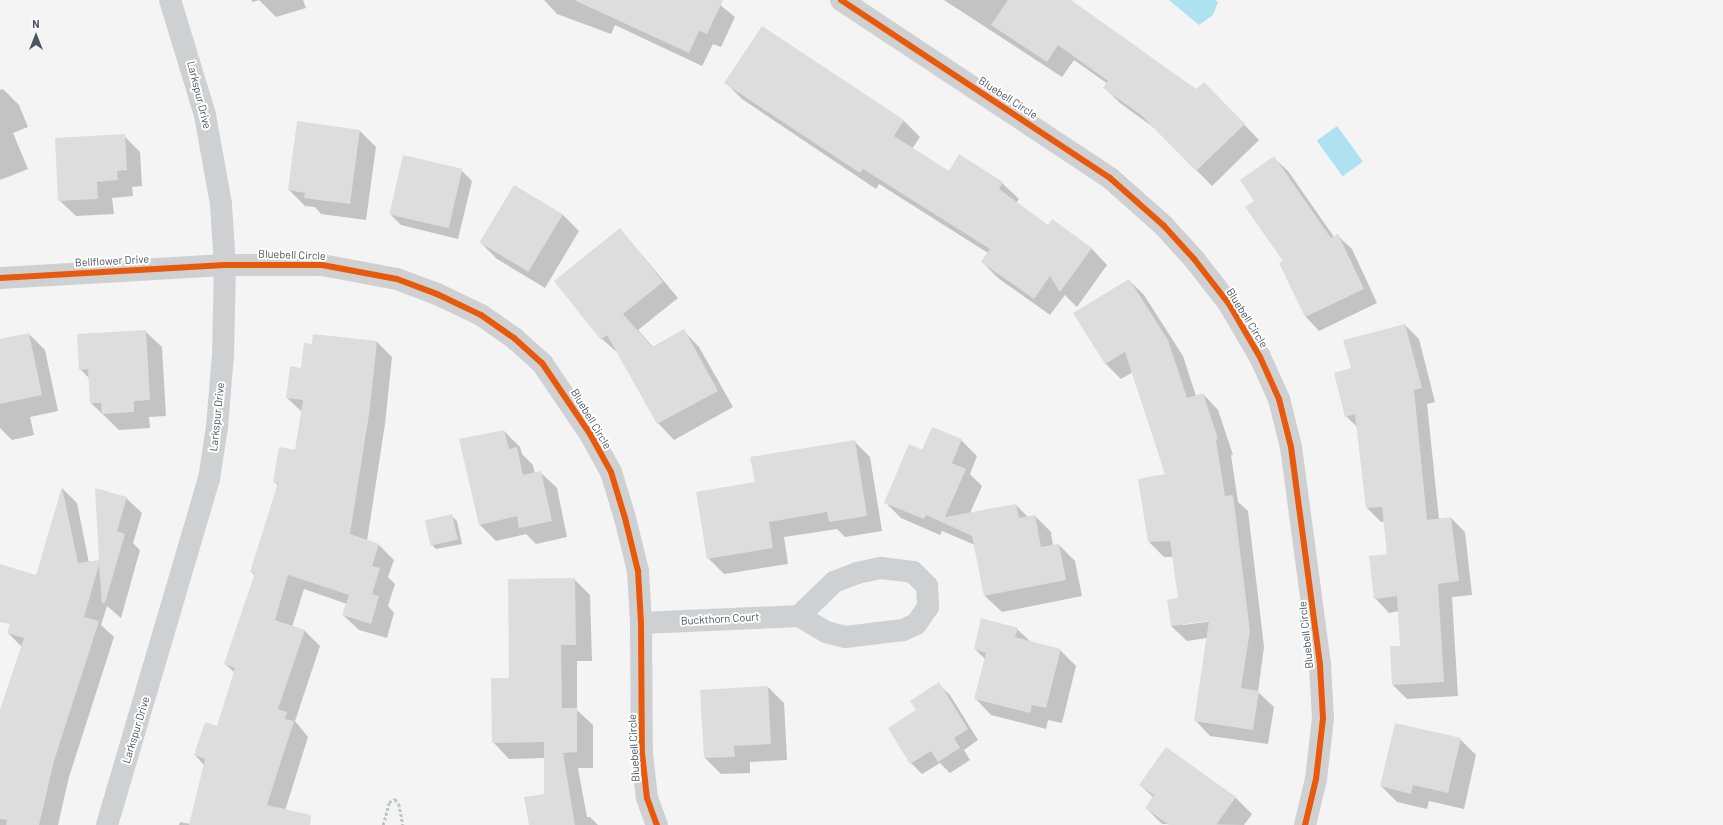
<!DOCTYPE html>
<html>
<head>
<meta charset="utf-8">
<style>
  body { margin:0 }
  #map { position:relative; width:1723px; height:825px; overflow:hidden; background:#f4f4f4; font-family:Barlow,sans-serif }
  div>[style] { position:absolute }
  .water>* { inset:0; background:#aee2f0; transform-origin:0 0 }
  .shadow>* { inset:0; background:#0003 }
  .building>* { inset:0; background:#ddddde; transform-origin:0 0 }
  .path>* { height:2.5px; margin-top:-1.25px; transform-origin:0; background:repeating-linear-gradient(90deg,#bcc7c4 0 3px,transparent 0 5px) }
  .minor>* { height:22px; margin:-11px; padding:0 11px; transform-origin:11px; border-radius:11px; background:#ced0d2 }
  .cycleway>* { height:6px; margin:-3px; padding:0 3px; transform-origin:3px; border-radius:3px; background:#e8590c }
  span { translate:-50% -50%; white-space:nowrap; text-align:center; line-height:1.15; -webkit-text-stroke:4px #fff; paint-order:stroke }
  .street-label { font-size:11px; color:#4a5661 }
  .north { position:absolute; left:16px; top:16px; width:40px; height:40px; -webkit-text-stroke:3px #fff; paint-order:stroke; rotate:0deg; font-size:11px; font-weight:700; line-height:16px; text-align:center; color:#4a5661 }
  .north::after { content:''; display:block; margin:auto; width:14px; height:18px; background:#4a5661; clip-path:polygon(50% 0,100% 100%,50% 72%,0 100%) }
</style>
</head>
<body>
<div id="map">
  <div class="water">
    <div style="clip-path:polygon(1169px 0,1215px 0,1218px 2px,1213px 15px,1199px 25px)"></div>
    <div style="left:1337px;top:126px;width:44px;height:25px;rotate:54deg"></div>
  </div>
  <div class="shadow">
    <div style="clip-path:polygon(251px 0,303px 0,306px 8px,276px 17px,259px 0,253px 2px)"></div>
    <div style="clip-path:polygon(544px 0,714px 0,735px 17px,721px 47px,713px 44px,702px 66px,615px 25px,611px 34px,557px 14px)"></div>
    <div style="clip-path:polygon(944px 0,1069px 0,1196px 90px,1204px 83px,1259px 140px,1212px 186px,1157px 130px,1120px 103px,1105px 88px,1108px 84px,1074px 60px,1062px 77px)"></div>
    <div style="clip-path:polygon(762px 28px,904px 121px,920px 137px,912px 149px,949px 172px,1002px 183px,1019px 199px,1016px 203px,1048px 226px,1091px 248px,1107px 265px,1077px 307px,1065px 295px,1050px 315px,998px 278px,982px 262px,988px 253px,879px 184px,876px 189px,742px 99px,726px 83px)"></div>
    <div style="clip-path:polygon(3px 89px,19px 105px,28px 127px,13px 133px,28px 169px,0 180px,0 90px)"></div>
    <div style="clip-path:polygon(298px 122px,360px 131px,376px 147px,366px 220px,321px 214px,315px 207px,305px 206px,289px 190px)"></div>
    <div style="clip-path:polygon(124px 136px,140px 152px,142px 186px,132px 187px,133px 196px,112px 198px,114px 214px,76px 216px,59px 200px)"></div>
    <div style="clip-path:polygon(1274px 158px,1288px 171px,1334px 237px,1338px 236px,1352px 249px,1377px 303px,1319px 331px,1306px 317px,1280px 263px,1284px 261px,1255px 201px)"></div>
    <div style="clip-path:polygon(461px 170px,472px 181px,458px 239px,401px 225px,390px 214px)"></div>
    <div style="clip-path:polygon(515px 186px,563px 215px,579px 231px,545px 288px,497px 259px,481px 243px)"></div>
    <div style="clip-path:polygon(620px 229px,678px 298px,638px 330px,653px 347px,683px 330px,699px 347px,733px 407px,674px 440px,658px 423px,619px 354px,602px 339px,555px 281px)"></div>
    <div style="clip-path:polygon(evenodd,1129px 280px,1144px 295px,1183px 356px,1196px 396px,1203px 394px,1218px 410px,1233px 455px,1231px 455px,1238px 502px,1248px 511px,1264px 647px,1258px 692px,1274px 707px,1268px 744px,1210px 736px,1195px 720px,1207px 638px,1187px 641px,1171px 626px,1180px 599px,1173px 557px,1164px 557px,1149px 542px,1167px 475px,1133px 372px,1121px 379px,1106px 364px,1075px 314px,1129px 280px,1214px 619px,1214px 621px,1183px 625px,1183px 623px,1214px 619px)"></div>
    <div style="clip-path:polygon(1405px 325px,1419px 339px,1435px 402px,1427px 404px,1439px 519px,1451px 518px,1465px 532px,1472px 595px,1452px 597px,1458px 696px,1407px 699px,1393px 685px,1402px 647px,1399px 611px,1389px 613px,1375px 598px,1388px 555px,1384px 522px,1381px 522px,1367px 508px,1358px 428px,1346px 416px,1352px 369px)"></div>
    <div style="clip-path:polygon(145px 331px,162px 347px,166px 416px,149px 417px,150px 428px,119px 430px,91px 403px,90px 379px,80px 369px)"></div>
    <div style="clip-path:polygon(29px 334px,45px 350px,58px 411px,30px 417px,34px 435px,12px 440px,0 428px,0 340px)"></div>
    <div style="clip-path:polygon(377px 342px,392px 357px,385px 424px,367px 541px,379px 545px,394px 560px,388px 577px,395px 584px,388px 606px,394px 613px,387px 638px,359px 630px,343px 615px,347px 604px,304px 589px,292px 627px,305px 631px,320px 646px,295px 721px,308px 737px,284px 814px,295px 825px,179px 825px,180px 822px,191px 824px,204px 765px,195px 755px,218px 727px,235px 673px,225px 664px,255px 576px,251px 571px,278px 486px,274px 481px,296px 451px,302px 412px,287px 398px,313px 345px)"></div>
    <div style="clip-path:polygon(504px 431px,520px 447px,522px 454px,533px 465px,535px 474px,540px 472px,557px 488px,567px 537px,536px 544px,526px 534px,496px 541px,480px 525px)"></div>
    <div style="clip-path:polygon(961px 440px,977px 456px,970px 474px,982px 486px,970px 513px,1016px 505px,1028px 517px,1035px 516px,1051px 532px,1053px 546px,1059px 545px,1075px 561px,1082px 596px,1002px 612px,985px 596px,975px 545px,942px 531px,940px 535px,901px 518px,885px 502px,922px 452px)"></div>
    <div style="clip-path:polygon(855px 442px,870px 457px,882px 531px,845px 537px,837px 529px,784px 537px,788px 564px,724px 574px,708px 558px,756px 483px)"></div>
    <div style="clip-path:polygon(62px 488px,77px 503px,89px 563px,100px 561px,126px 498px,142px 513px,133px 543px,140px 550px,121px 618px,107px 606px,101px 625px,114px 637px,69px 777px,58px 825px,0 825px,0 713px,22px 647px,8px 633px,37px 577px)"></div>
    <div style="clip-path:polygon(452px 516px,457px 521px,462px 544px,436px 549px,431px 544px)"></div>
    <div style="clip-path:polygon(574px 579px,590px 595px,592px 661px,577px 661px,577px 710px,593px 725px,593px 768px,578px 768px,587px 817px,590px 817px,598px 825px,530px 825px,545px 795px,545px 758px,509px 759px,493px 742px,510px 679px)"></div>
    <div style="clip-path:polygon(1017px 629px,1031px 642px,1060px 650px,1076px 666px,1062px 723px,1048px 720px,1046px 729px,991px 715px,975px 698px,985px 659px,975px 649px)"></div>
    <div style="clip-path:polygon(938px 684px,950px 695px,978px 740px,964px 750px,970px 760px,950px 773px,940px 763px,922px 774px,911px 763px,918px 710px)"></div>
    <div style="clip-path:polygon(768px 687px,784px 703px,787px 760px,750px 762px,750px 773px,721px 774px,705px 758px)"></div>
    <div style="clip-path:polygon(1460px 739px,1476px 755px,1464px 809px,1429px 801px,1427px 809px,1397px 802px,1381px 786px)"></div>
    <div style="clip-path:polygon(1166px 749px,1236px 798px,1252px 814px,1244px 825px,1162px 824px,1146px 808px,1153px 797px,1140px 785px)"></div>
  </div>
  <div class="building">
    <div style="clip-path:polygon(574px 0,723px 0,707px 34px,699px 31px,689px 53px)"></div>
    <div style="clip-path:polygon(1008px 0,1071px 0,1196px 89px,1204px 82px,1245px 124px,1196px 171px,1141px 115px,1103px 88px,1108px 81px,1058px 45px,1047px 62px,991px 25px)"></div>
    <div style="clip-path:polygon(762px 26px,904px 120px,894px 136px,949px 171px,959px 154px,1003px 182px,999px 189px,1048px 225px,1052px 219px,1092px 248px,1060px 292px,1050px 276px,1034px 299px,981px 262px,990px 249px,863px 169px,860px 173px,724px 83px)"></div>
    <div style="clip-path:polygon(297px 121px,360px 130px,350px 204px,304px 198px,305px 193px,288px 190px)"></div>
    <div style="clip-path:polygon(125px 134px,127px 170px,117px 171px,118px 180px,97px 182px,98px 199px,58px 201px,55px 138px)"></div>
    <div style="left:403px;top:155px;width:61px;height:61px;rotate:13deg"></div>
    <div style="clip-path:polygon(1274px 156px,1331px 238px,1338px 234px,1364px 289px,1305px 317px,1279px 263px,1283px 261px,1245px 207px,1254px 201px,1240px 180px)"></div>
    <div style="left:514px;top:185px;width:57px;height:67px;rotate:31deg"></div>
    <div style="clip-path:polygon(620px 228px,663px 282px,623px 314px,652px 347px,684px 329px,718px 391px,657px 424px,607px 335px,601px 340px,554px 281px)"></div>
    <div style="clip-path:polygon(1129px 279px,1168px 340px,1187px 398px,1203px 393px,1218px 439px,1216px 440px,1225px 496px,1233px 495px,1250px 631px,1241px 688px,1259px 691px,1253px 730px,1194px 721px,1209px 621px,1171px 626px,1167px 600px,1178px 598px,1170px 541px,1148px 542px,1138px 479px,1165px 474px,1125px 352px,1105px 364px,1073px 313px)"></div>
    <div style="clip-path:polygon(1405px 324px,1422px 388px,1414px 390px,1427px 520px,1451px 517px,1459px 581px,1438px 584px,1444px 682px,1392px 685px,1390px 646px,1400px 646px,1397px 596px,1374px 599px,1369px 556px,1387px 554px,1382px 507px,1366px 508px,1355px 414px,1345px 417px,1334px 373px,1351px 368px,1343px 340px)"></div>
    <div style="clip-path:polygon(146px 330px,150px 400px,134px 401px,134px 412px,102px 414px,101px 403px,90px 403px,88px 369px,79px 370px,77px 334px)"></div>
    <div style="clip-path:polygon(29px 333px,42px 395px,0 404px,0 339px)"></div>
    <div style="clip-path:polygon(313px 334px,377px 341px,370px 408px,350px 534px,379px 544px,372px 566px,380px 568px,372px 594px,379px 596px,371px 624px,342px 615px,349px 595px,288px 575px,275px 620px,305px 630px,278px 709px,287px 712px,285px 719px,294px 721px,267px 805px,311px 815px,310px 825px,189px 825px,205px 759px,194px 755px,205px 722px,217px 726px,235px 668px,224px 664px,255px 573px,250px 572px,278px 483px,273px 482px,279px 447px,295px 450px,303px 400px,286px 398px,290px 366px,301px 368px,304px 343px,312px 344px)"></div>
    <div style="clip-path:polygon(932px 427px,962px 439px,952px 463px,966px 469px,945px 517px,1016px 504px,1019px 518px,1035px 515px,1041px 547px,1059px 544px,1066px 580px,984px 596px,972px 536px,926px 515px,924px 519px,884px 503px,909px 444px,922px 450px)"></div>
    <div style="clip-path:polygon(504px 430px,509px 449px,517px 447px,523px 475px,541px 471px,552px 521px,519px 528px,517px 516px,479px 525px,459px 439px)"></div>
    <div style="clip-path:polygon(855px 440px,867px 516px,829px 522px,827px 512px,769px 522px,773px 548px,707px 559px,696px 492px,755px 482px,750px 457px)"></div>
    <div style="clip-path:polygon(62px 487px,78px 563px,99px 560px,95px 488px,127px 497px,117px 531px,125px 534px,105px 603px,102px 603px,99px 565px,84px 617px,99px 621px,54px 761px,39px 825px,6px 825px,7px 820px,0 819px,0 710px,24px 638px,7px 633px,10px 624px,0 622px,0 564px,36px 575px)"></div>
    <div style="left:452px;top:514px;width:26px;height:28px;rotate:77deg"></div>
    <div style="clip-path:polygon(575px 578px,576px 645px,561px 645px,562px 708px,577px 708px,577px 752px,563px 753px,575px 825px,529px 825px,524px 797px,544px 794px,544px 742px,492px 743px,491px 678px,509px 678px,508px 579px)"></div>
    <div style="clip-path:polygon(981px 618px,1018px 628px,1015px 637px,1061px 649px,1046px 708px,1032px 705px,1030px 713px,974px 699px,986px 653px,974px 649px)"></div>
    <div style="clip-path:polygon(939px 682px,968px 729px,954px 738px,960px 748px,938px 762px,931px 751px,910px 764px,888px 728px,916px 710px,910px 701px)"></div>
    <div style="clip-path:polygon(768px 686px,771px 744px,734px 746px,735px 757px,704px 758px,700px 690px)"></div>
    <div style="clip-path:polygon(1395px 723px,1461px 738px,1448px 793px,1413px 785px,1411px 794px,1380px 786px)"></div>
    <div style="clip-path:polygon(1166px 747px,1236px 797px,1216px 825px,1169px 825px,1145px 808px,1154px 795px,1139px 785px)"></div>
  </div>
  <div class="path">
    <div style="left:383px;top:825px;width:24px;rotate:-75deg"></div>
    <div style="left:389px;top:802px;width:7px;rotate:-27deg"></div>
    <div style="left:395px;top:799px;width:6px;rotate:51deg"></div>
    <div style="left:399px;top:804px;width:21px;rotate:79deg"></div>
  </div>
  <div class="minor">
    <div style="left:841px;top:0;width:323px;rotate:33.5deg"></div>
    <div style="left:1110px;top:178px;width:72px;rotate:41.6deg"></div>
    <div style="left:1164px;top:226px;width:45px;rotate:47.7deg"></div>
    <div style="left:1194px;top:259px;width:57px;rotate:52.1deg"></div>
    <div style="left:1229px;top:304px;width:61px;rotate:59.7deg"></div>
    <div style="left:1260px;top:357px;width:46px;rotate:65.7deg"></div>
    <div style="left:1279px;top:399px;width:49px;rotate:76deg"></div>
    <div style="left:1291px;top:447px;width:220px;rotate:82.4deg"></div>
    <div style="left:1320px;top:665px;width:53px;rotate:86.8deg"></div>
    <div style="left:1323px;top:718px;width:61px;rotate:96.5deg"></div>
    <div style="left:1316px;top:779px;width:47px;rotate:103.4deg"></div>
    <div style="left:0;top:278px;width:225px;rotate:-3.3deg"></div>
    <div style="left:225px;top:265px;width:97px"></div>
    <div style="left:322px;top:265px;width:76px;rotate:10.6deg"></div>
    <div style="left:397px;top:279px;width:43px;rotate:20.6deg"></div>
    <div style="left:437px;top:294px;width:49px;rotate:25.5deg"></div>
    <div style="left:481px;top:315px;width:40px;rotate:34.9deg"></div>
    <div style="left:514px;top:338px;width:38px;rotate:42deg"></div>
    <div style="left:542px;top:363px;width:86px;rotate:55.9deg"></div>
    <div style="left:590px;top:434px;width:43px;rotate:61.1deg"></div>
    <div style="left:611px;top:472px;width:48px;rotate:73.1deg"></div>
    <div style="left:625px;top:518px;width:55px;rotate:76.2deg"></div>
    <div style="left:638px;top:571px;width:52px;rotate:86.7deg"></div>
    <div style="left:641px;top:623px;width:130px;rotate:89.6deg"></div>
    <div style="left:642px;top:753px;width:45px;rotate:83.7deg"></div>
    <div style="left:647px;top:798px;width:29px;rotate:70deg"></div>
    <div style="left:881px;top:568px;width:32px;rotate:7deg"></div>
    <div style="left:913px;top:572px;width:20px;rotate:45deg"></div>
    <div style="left:927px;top:586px;width:21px;rotate:87deg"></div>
    <div style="left:928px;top:607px;width:21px;rotate:125deg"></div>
    <div style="left:916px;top:624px;width:14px;rotate:155deg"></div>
    <div style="left:903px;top:630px;width:58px;rotate:173.1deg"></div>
    <div style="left:845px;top:637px;width:20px;rotate:-165deg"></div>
    <div style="left:826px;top:632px;width:31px;rotate:-149deg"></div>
    <div style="left:799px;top:616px;width:49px;rotate:-44.2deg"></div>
    <div style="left:834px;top:582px;width:25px;rotate:-21deg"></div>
    <div style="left:857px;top:573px;width:25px;rotate:-12deg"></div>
    <div style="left:641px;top:623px;width:158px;rotate:-2.5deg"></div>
    <div style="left:107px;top:825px;width:361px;rotate:-73.6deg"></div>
    <div style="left:209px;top:479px;width:53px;rotate:-81.3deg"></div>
    <div style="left:217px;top:427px;width:73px;rotate:-85.3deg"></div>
    <div style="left:223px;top:354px;width:89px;rotate:-88.7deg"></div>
    <div style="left:225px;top:265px;width:61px;rotate:-93.8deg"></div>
    <div style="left:221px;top:204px;width:90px;rotate:-100.2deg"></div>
    <div style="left:205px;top:115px;width:120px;rotate:-106.9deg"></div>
  </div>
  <div class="cycleway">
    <div style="left:841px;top:0;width:323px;rotate:33.5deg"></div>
    <div style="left:1110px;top:178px;width:72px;rotate:41.6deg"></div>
    <div style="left:1164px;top:226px;width:45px;rotate:47.7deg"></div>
    <div style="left:1194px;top:259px;width:57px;rotate:52.1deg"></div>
    <div style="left:1229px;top:304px;width:61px;rotate:59.7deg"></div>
    <div style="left:1260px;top:357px;width:46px;rotate:65.7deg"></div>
    <div style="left:1279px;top:399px;width:49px;rotate:76deg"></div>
    <div style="left:1291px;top:447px;width:220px;rotate:82.4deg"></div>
    <div style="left:1320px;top:665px;width:53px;rotate:86.8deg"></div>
    <div style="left:1323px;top:718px;width:61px;rotate:96.5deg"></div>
    <div style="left:1316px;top:779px;width:47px;rotate:103.4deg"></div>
    <div style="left:0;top:278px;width:225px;rotate:-3.3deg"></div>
    <div style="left:225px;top:265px;width:97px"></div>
    <div style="left:322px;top:265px;width:76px;rotate:10.6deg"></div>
    <div style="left:397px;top:279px;width:43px;rotate:20.6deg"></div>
    <div style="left:437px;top:294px;width:49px;rotate:25.5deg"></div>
    <div style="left:481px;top:315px;width:40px;rotate:34.9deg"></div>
    <div style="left:514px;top:338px;width:38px;rotate:42deg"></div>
    <div style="left:542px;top:363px;width:86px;rotate:55.9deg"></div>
    <div style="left:590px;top:434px;width:43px;rotate:61.1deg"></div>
    <div style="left:611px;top:472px;width:48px;rotate:73.1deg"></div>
    <div style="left:625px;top:518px;width:55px;rotate:76.2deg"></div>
    <div style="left:638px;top:571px;width:52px;rotate:86.7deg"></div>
    <div style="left:641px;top:623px;width:130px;rotate:89.6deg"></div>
    <div style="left:642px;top:753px;width:45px;rotate:83.7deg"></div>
    <div style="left:647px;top:798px;width:29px;rotate:70deg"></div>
  </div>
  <div class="street-label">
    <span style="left:199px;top:95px;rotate:76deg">Larkspur Drive</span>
    <span style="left:1008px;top:98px;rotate:33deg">Bluebell Circle</span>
    <span style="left:292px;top:255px;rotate:2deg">Bluebell Circle</span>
    <span style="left:112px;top:261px;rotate:-3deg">Bellflower Drive</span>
    <span style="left:1247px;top:318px;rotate:58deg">Bluebell Circle</span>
    <span style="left:217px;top:417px;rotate:-84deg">Larkspur Drive</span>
    <span style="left:591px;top:419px;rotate:59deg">Bluebell Circle</span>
    <span style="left:720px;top:619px;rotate:-3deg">Buckthorn Court</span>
    <span style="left:1306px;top:635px;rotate:-96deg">Bluebell Circle</span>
    <span style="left:136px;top:730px;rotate:-73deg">Larkspur Drive</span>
    <span style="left:634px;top:748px;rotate:-93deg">Bluebell Circle</span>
  </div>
  <div class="north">N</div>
</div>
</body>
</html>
